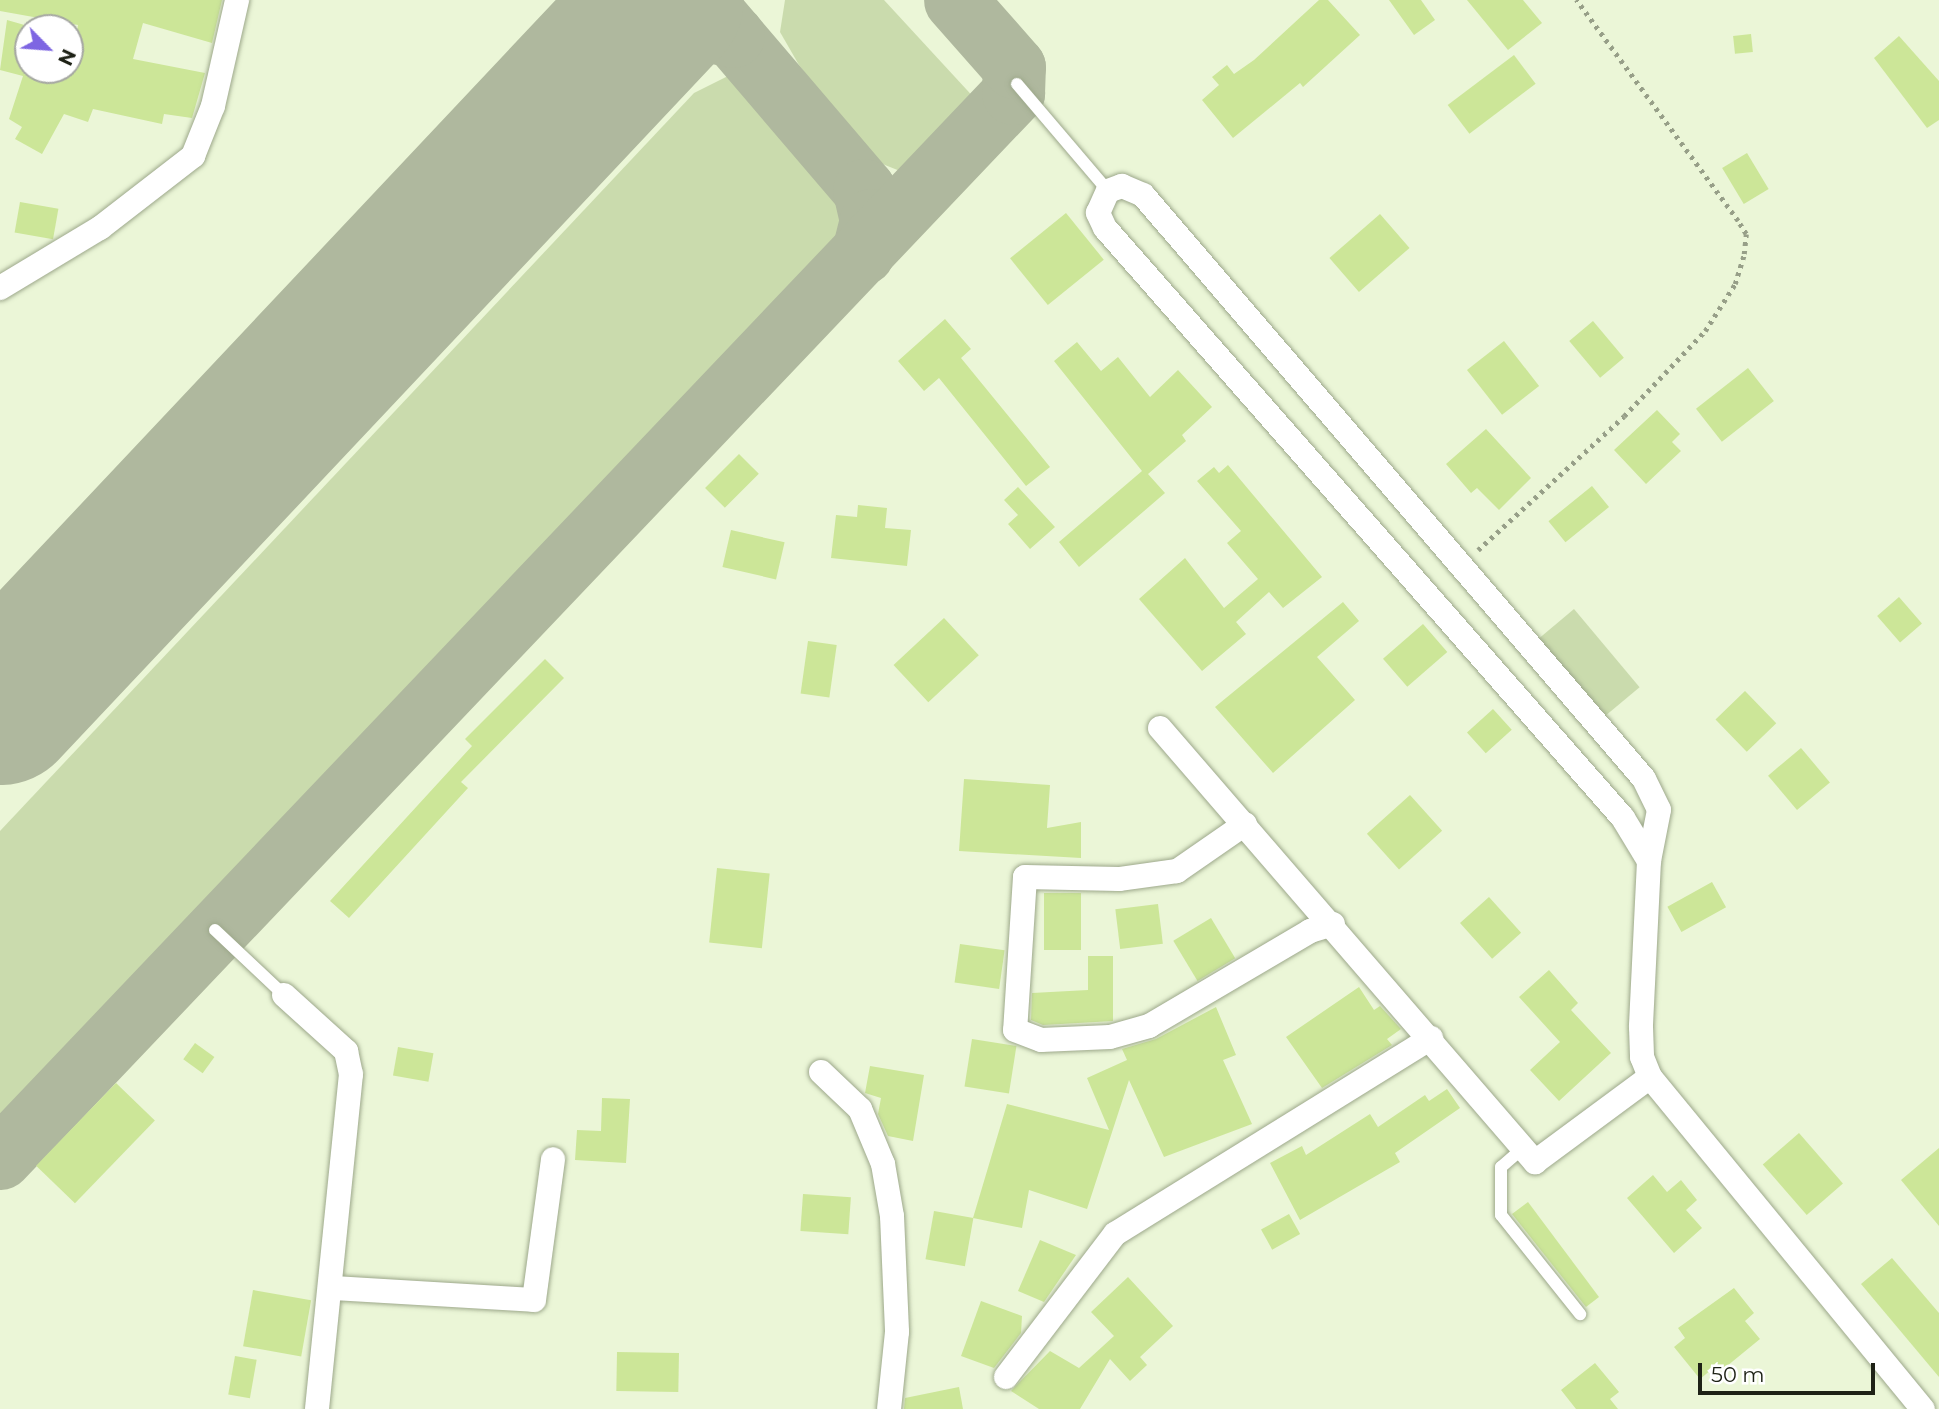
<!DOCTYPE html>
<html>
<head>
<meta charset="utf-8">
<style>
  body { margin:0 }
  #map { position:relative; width:1939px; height:1409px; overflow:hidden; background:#ebf6d7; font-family:Montserrat,sans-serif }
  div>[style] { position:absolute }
  .green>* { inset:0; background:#cadbad; transform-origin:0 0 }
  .taxiway>* { height:63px; margin:-31.5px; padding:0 31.5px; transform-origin:31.5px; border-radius:31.5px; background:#afb89e }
  .runway>* { height:159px; margin:-79.5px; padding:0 79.5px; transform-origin:79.5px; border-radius:79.5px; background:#afb89e }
  .building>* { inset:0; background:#cce698; transform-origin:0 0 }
  .path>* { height:4.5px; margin-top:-2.25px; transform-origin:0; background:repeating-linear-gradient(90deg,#979f88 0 3.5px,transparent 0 8.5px) }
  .roads { filter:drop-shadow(0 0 2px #9da88b) drop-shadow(0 0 2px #9da88b) }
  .lane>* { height:12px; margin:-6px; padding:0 6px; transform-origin:6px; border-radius:6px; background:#fff }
  .street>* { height:24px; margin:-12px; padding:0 12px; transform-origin:12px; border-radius:12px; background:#fff }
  span { translate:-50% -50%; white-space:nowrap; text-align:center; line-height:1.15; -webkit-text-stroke:5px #fff; paint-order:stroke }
  .north { position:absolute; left:14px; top:14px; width:70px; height:70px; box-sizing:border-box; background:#fff; border:2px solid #a5a7a2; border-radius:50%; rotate:115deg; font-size:19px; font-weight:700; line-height:28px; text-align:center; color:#1e2216 }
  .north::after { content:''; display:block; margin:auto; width:24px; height:32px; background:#7e66e2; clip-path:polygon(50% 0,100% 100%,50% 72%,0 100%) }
  .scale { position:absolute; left:1698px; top:1363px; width:177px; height:32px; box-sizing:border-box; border:4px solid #1e2216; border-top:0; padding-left:9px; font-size:21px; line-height:24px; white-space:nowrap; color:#1e2216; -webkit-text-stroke:5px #fff; paint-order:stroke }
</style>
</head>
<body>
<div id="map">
  <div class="green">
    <div style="clip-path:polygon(785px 0,884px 0,978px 102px,918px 168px,900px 171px,885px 165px,868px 156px,799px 65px,780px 32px)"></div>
    <div style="clip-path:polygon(730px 75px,750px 81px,853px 207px,854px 221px,843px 244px,0 1139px,0 831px,694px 93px)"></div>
    <div style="left:1574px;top:609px;width:102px;height:52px;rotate:50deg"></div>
  </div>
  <div class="taxiway">
    <div style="left:702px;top:0;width:250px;rotate:49.5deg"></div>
    <div style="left:864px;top:190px;width:31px;rotate:77deg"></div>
    <div style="left:871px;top:220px;width:34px;rotate:104deg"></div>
    <div style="left:630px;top:37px;width:54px;rotate:-12.8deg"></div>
    <div style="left:683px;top:25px;width:51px;rotate:12.4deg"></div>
    <div style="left:0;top:1158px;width:1470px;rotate:-46.43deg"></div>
    <div style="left:1013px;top:93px;width:26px;rotate:-88deg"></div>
    <div style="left:1014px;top:67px;width:89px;rotate:-131.4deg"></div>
  </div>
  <div class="runway">
    <div style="left:0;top:705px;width:968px;rotate:-46.72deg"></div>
  </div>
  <div class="building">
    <div style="clip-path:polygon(0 0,222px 0,212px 43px,143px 23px,133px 59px,205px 73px,192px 118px,164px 114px,162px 124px,93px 109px,88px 122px,64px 114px,42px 154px,15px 139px,22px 127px,9px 119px,23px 76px,0 70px,7px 20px,28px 26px,28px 70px,70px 70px,78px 25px,0 11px)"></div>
    <div style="clip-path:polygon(1319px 0,1328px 0,1360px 35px,1303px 87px,1300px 83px,1233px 138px,1202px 100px,1219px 85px,1212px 77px,1227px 65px,1234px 74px,1254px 60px)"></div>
    <div style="clip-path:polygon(1389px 0,1421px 0,1435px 20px,1414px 35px)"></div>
    <div style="clip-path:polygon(1467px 0,1523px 0,1542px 23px,1508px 50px)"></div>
    <div style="left:1751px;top:34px;width:18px;height:18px;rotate:84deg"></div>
    <div style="clip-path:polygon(1899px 36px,1939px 81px,1939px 120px,1927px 128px,1874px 58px)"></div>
    <div style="left:1514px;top:55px;width:36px;height:83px;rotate:53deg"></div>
    <div style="left:1747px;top:153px;width:42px;height:29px;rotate:59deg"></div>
    <div style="left:20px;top:202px;width:39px;height:31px;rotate:10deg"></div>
    <div style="left:1066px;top:213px;width:60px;height:72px;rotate:51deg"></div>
    <div style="left:1380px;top:214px;width:45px;height:67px;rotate:49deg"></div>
    <div style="clip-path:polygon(945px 319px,971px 349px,961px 358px,1050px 467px,1026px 486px,939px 378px,924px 391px,898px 361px)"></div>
    <div style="left:1593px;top:321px;width:48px;height:31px;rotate:50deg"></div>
    <div style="left:1504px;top:341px;width:57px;height:47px;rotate:52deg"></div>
    <div style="clip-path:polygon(1077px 342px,1101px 371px,1118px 357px,1150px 397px,1178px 370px,1212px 407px,1182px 435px,1186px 441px,1148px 474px,1165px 493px,1079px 567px,1059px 542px,1142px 471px,1054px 361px)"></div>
    <div style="left:1748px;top:368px;width:42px;height:66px;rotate:52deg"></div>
    <div style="clip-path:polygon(1657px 410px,1680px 434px,1672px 442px,1681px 451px,1646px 484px,1614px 450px)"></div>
    <div style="clip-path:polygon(1486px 429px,1531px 478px,1499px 510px,1477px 488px,1471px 493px,1446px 464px)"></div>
    <div style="left:739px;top:454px;width:28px;height:48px;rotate:45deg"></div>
    <div style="clip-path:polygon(1228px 465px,1322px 577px,1283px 608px,1269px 592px,1236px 622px,1246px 634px,1202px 671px,1139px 599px,1185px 558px,1224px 608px,1258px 579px,1227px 543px,1241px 531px,1197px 481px,1214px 467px,1219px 473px)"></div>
    <div style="left:1592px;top:486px;width:27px;height:56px;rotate:51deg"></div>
    <div style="clip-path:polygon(1018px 487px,1055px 527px,1030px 549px,1008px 524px,1018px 515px,1004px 500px)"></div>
    <div style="clip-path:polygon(858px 505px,887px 508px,885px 528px,911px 530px,907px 566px,831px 558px,836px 515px,857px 517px)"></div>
    <div style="left:731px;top:530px;width:55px;height:38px;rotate:13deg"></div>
    <div style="left:1899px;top:597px;width:35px;height:29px;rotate:49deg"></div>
    <div style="clip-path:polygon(1343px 602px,1359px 621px,1317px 657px,1355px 700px,1273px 773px,1215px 707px)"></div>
    <div style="left:944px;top:618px;width:51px;height:69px;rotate:47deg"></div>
    <div style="left:1423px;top:624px;width:37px;height:53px;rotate:49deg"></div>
    <div style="left:808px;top:641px;width:29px;height:53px;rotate:8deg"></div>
    <div style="clip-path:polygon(545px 659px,564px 678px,461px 782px,468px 788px,349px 918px,330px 901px,472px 746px,465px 739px)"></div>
    <div style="left:1745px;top:691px;width:45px;height:41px;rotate:46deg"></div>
    <div style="left:1493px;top:709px;width:28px;height:35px;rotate:48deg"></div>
    <div style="left:1801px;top:748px;width:45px;height:43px;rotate:50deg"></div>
    <div style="clip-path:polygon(964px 779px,1050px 785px,1047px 828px,1081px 822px,1081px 858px,959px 851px)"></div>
    <div style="left:1410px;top:795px;width:48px;height:58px;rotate:48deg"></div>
    <div style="left:717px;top:868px;width:53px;height:75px;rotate:6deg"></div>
    <div style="left:1712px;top:882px;width:29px;height:51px;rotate:61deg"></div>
    <div style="left:1044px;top:893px;width:37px;height:57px"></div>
    <div style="left:1489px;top:897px;width:48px;height:39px;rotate:48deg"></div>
    <div style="left:1158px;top:904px;width:40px;height:43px;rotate:83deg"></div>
    <div style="left:1211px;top:918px;width:47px;height:44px;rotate:59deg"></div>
    <div style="left:960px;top:944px;width:45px;height:39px;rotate:8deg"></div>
    <div style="clip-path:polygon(1088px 956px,1113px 956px,1113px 1021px,1043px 1025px,1031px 1020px,1032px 993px,1088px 990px)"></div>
    <div style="clip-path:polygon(1549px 970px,1578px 1003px,1571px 1010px,1611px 1053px,1559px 1101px,1530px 1070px,1560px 1042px,1519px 997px)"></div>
    <div style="clip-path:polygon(1359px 987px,1374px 1010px,1380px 1006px,1401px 1029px,1387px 1039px,1392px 1045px,1322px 1088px,1286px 1037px)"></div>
    <div style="clip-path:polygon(1216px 1007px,1236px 1055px,1223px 1060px,1252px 1124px,1164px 1157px,1129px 1080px,1087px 1209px,1029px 1190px,1022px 1228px,973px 1218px,1007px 1104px,1109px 1130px,1087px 1078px,1127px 1060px,1122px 1049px,1156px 1039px)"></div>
    <div style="left:972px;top:1039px;width:45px;height:48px;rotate:9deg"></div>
    <div style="left:195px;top:1043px;width:24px;height:20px;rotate:36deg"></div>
    <div style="left:398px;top:1047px;width:36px;height:29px;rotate:10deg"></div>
    <div style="clip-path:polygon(870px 1066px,924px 1075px,913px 1141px,888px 1136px,878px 1114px,881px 1098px,865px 1093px)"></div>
    <div style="left:116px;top:1083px;width:54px;height:115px;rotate:44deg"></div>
    <div style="clip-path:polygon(1447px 1089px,1460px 1108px,1395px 1153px,1400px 1162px,1300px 1220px,1270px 1163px,1302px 1146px,1306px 1155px,1370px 1114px,1378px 1127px,1425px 1095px,1429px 1101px)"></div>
    <div style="clip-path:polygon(602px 1098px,630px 1099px,626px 1163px,575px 1160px,577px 1130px,601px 1131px)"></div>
    <div style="left:1799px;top:1133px;width:67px;height:48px;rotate:49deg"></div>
    <div style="clip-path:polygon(1939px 1148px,1939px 1226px,1901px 1180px)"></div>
    <div style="clip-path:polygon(1653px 1175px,1667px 1192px,1681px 1180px,1697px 1200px,1686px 1210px,1702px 1228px,1674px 1253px,1627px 1198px)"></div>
    <div style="left:803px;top:1194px;width:48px;height:37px;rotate:4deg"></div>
    <div style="clip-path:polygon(1528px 1202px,1599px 1297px,1586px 1307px,1512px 1214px)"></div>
    <div style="left:934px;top:1211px;width:40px;height:49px;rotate:10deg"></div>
    <div style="left:1289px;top:1214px;width:23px;height:32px;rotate:61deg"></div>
    <div style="clip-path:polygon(1040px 1240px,1076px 1255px,1044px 1302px,1018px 1291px)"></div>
    <div style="clip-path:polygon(1892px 1258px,1939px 1313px,1939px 1377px,1861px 1284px)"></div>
    <div style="clip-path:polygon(1128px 1277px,1173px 1326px,1140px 1357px,1147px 1365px,1130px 1381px,1110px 1359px,1080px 1409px,1039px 1409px,1011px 1391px,1050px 1351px,1079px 1368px,1114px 1336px,1091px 1312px)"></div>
    <div style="clip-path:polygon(1734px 1288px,1754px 1313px,1745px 1321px,1760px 1339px,1716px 1375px,1711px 1370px,1700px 1379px,1674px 1347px,1685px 1338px,1678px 1328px)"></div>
    <div style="left:253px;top:1290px;width:59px;height:57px;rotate:10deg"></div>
    <div style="clip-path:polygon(981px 1301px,1022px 1316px,1021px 1333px,994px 1368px,961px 1356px)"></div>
    <div style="left:617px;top:1352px;width:62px;height:39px;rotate:1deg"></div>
    <div style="left:235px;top:1356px;width:22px;height:39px;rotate:10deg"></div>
    <div style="clip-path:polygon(1595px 1363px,1619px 1392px,1610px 1399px,1618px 1409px,1576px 1409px,1561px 1390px)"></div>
    <div style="clip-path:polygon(959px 1387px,963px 1409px,904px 1409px,905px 1398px)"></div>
  </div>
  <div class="path">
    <div style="left:1478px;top:550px;width:198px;rotate:-42.5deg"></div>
    <div style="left:1624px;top:416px;width:117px;rotate:-46.4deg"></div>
    <div style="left:1705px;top:331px;width:56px;rotate:-57.4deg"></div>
    <div style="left:1735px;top:284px;width:31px;rotate:-73deg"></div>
    <div style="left:1744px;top:254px;width:20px;rotate:-84deg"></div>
    <div style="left:1746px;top:234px;width:15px;rotate:-122deg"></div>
    <div style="left:1738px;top:221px;width:274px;rotate:-126.2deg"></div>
  </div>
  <div class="roads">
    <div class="lane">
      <div style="left:1017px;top:84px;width:140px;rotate:49.6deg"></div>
      <div style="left:215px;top:930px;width:95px;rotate:43.3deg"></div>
      <div style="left:1523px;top:1148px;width:29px;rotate:139deg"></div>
      <div style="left:1501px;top:1167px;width:48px;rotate:90deg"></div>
      <div style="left:1501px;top:1215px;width:127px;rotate:51.4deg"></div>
    </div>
    <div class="street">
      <div style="left:0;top:288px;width:117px;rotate:-31deg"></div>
      <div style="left:100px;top:228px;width:118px;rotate:-37.7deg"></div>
      <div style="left:193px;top:156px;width:54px;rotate:-68.2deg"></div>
      <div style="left:213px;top:106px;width:109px;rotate:-77.2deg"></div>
      <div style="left:1160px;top:728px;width:574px;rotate:49.17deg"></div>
      <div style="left:1535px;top:1162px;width:143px;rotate:-36.5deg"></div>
      <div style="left:1245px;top:824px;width:83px;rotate:145.3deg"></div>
      <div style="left:1177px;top:871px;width:59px;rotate:172.1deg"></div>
      <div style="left:1119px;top:879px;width:94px;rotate:-178.8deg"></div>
      <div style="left:1025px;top:877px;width:153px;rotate:93.7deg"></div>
      <div style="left:1015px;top:1030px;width:28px;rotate:21deg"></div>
      <div style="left:1041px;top:1040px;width:69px;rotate:-2.5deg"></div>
      <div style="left:1110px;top:1037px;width:41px;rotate:-15.8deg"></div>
      <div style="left:1149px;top:1026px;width:187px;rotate:-30.5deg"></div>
      <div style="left:1310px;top:931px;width:24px;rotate:-17deg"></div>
      <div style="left:1649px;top:861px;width:50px;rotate:-121.2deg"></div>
      <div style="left:1623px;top:818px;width:785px;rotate:-131.28deg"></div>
      <div style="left:1105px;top:228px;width:17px;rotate:-115deg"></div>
      <div style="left:1098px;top:213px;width:24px;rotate:-66deg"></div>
      <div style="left:1108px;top:191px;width:15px;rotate:-20deg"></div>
      <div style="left:1122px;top:186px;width:23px;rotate:23deg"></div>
      <div style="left:1143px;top:195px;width:769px;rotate:49.37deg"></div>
      <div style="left:1644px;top:779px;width:34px;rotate:64deg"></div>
      <div style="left:1659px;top:810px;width:52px;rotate:101.1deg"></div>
      <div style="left:1649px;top:861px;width:166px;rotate:92.8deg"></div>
      <div style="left:1641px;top:1027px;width:30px;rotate:88deg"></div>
      <div style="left:1642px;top:1057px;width:22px;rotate:68deg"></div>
      <div style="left:1650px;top:1077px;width:430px;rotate:50.6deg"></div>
      <div style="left:284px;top:995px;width:84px;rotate:42.1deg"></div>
      <div style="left:346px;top:1051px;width:24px;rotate:78deg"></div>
      <div style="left:351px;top:1074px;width:337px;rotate:95.8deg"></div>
      <div style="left:821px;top:1072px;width:54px;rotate:43.5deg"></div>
      <div style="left:860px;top:1109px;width:60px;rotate:67.3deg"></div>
      <div style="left:883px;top:1164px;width:53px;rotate:80.2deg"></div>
      <div style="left:892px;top:1216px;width:116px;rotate:87.5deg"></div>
      <div style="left:897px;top:1332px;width:77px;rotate:95.9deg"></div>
      <div style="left:333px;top:1288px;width:201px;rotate:3.4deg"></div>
      <div style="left:534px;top:1300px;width:142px;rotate:-82.3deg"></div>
      <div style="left:1006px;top:1377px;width:180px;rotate:-52.7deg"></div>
      <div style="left:1115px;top:1234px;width:372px;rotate:-31.8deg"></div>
    </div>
  </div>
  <div class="north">N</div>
  <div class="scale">50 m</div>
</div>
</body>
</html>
